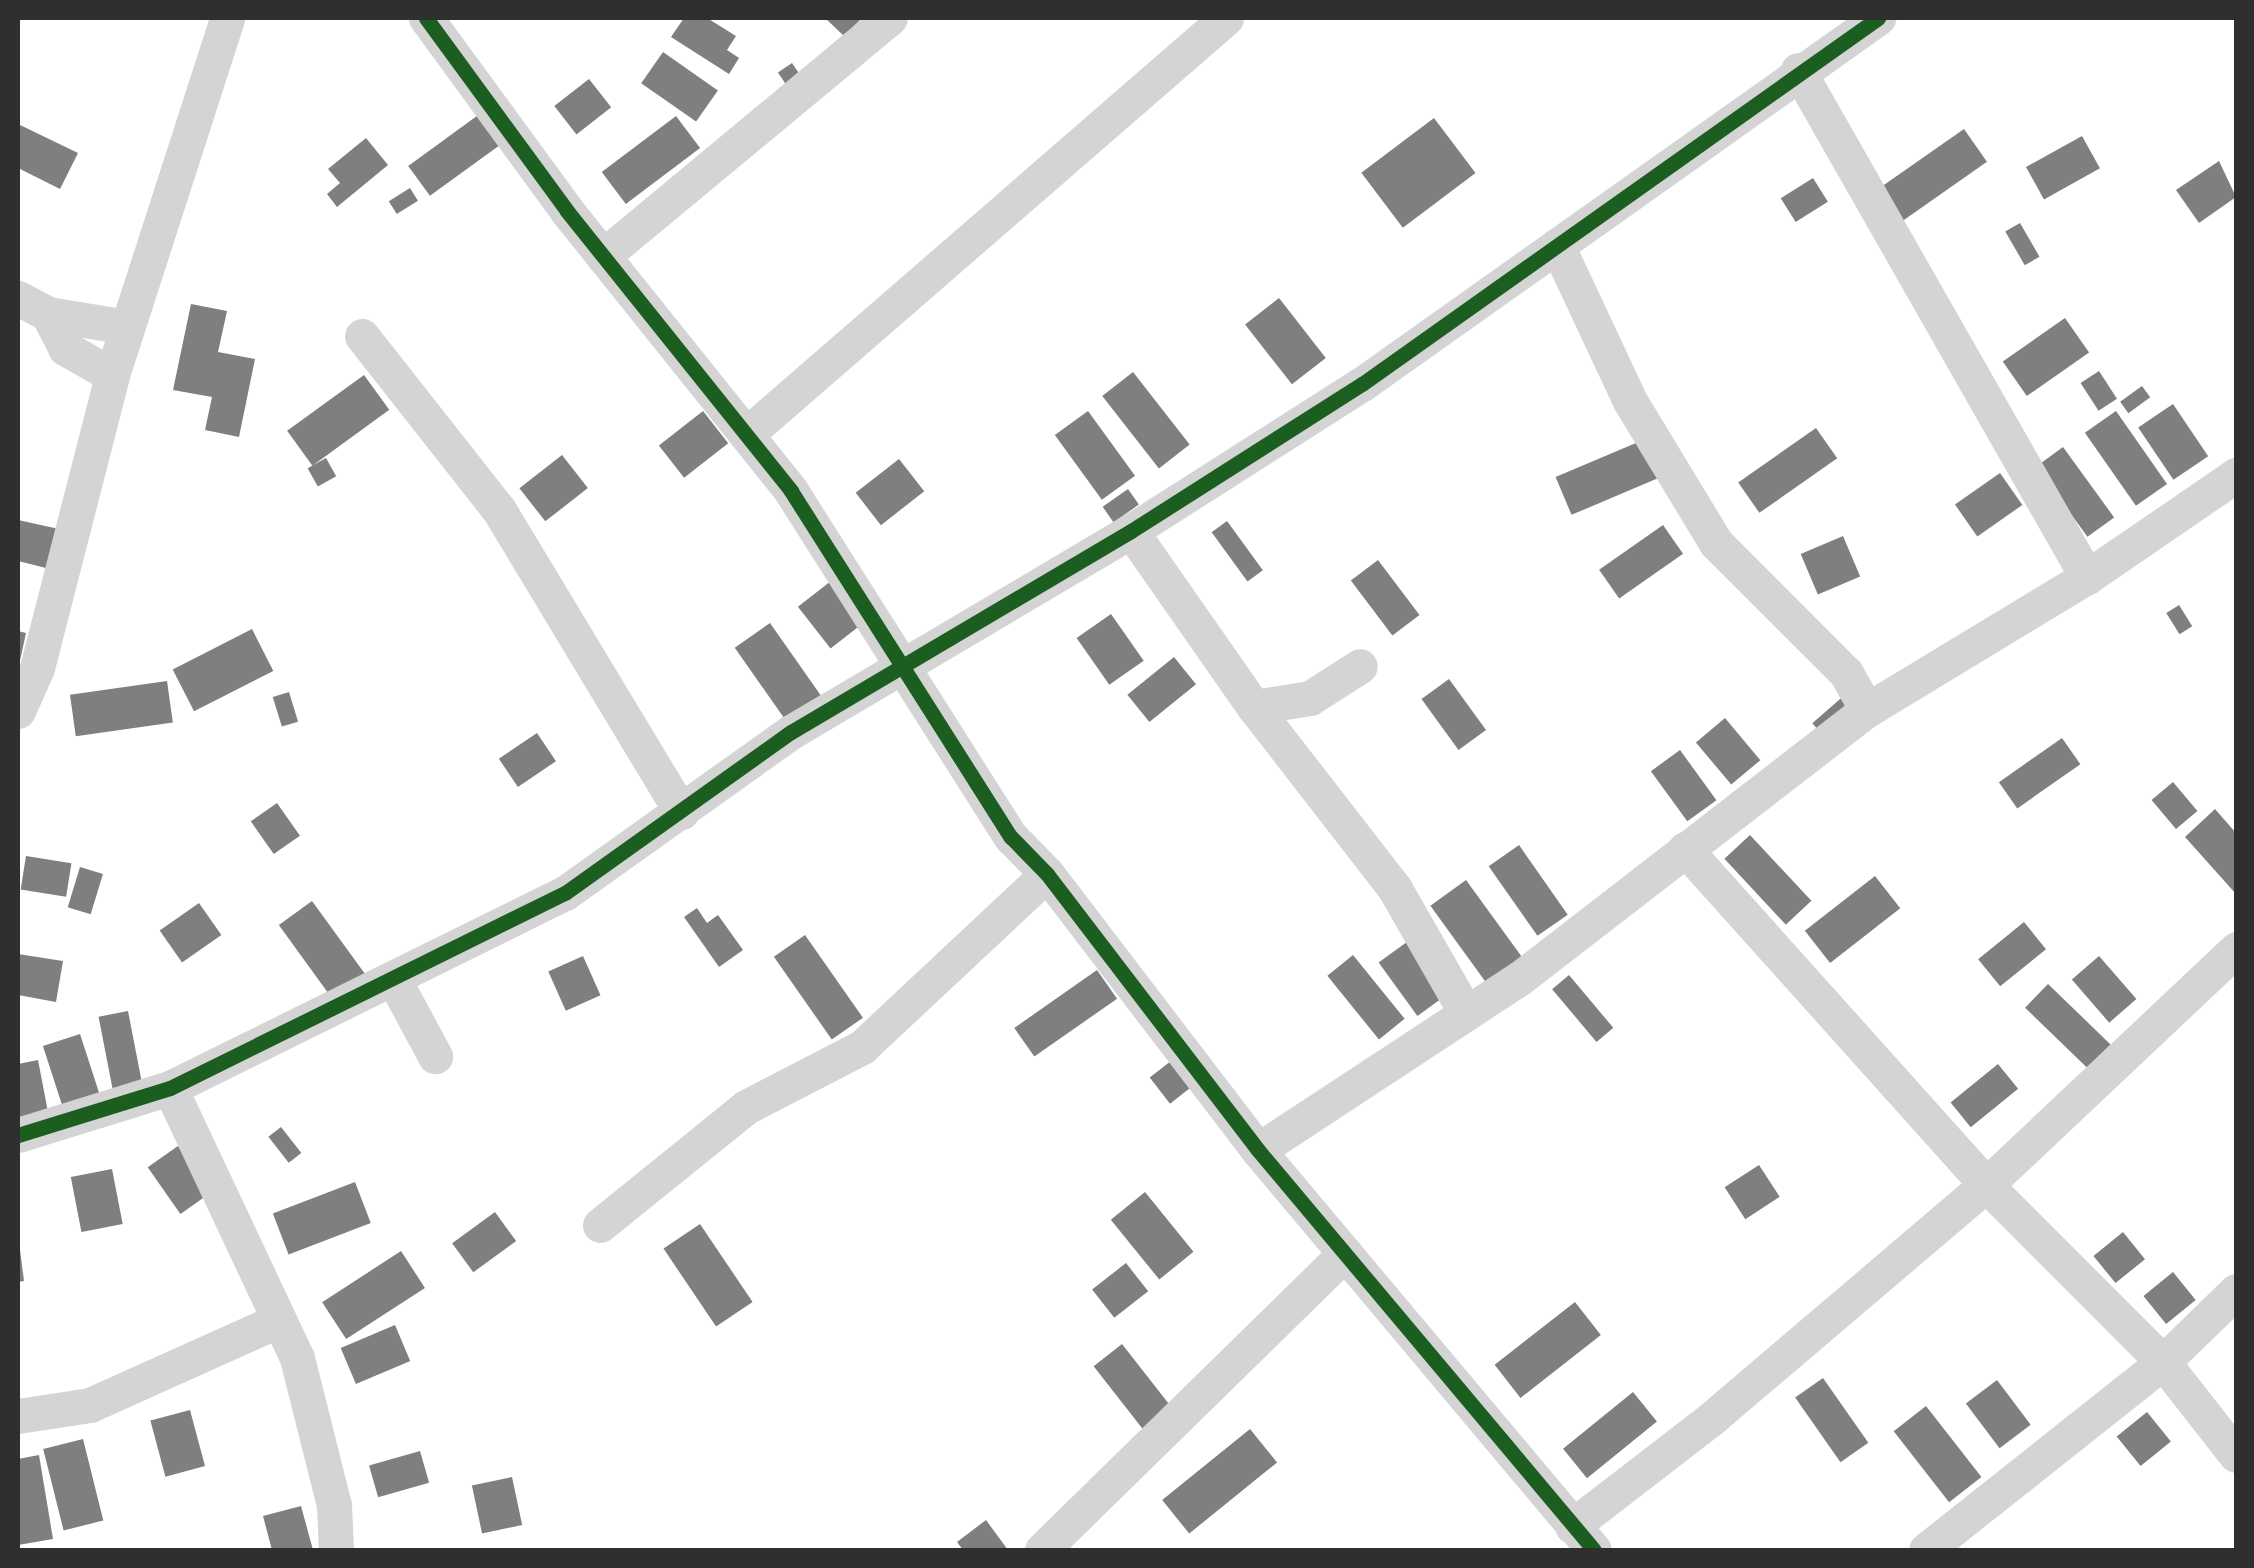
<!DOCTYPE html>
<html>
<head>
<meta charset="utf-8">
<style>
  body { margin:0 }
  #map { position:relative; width:2254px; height:1568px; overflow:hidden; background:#fff; font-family:Signika,sans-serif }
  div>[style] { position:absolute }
  .building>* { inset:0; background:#7f7f7f; transform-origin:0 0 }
  .minor>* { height:35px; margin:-17.5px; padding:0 17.5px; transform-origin:17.5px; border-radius:17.5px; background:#d4d4d4 }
  .cycleway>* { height:15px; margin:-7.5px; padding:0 7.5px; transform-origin:7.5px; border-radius:7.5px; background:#1b5e20 }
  span { translate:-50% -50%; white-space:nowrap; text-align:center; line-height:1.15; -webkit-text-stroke:10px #fff; paint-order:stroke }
  .frame { position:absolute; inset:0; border:20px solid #2f2f2f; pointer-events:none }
</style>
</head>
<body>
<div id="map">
  <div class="building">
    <div style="clip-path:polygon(684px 18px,707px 18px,736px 36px,727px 50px,739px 58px,729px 74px,671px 37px)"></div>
    <div style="clip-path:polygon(825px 18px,862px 18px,844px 36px)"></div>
    <div style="left:663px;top:52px;width:67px;height:38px;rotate:35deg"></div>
    <div style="left:792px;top:63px;width:23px;height:17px;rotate:56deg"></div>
    <div style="left:589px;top:79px;width:36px;height:44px;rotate:52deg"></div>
    <div style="left:481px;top:113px;width:37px;height:90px;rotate:54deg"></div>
    <div style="left:676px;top:116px;width:40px;height:93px;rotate:53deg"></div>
    <div style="left:1434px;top:118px;width:69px;height:91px;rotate:53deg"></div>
    <div style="clip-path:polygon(18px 124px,78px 153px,60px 189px,18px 168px)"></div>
    <div style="left:1964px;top:129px;width:40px;height:107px;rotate:55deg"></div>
    <div style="left:2082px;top:136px;width:37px;height:64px;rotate:61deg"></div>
    <div style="clip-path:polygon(366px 138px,388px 165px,337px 207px,327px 194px,340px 183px,328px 169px)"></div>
    <div style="clip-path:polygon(2219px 161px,2236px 197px,2199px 223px,2176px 190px)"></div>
    <div style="left:1813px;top:178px;width:28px;height:38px;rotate:58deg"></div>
    <div style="left:410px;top:188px;width:15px;height:25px;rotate:58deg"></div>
    <div style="left:2020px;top:223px;width:39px;height:17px;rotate:60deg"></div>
    <div style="left:1279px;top:298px;width:76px;height:43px;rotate:52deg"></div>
    <div style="clip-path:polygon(191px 304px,227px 311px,218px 352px,255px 359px,239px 437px,205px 430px,212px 397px,173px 390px)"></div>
    <div style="left:2065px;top:318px;width:42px;height:76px;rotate:55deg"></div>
    <div style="left:2099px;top:371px;width:33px;height:22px;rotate:57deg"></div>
    <div style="left:1133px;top:372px;width:92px;height:39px;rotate:52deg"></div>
    <div style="left:364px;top:375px;width:43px;height:95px;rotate:54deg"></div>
    <div style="left:2142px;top:386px;width:14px;height:27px;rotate:54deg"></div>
    <div style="left:2173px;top:404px;width:63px;height:42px;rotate:56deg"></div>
    <div style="left:703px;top:411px;width:41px;height:56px;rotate:52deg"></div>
    <div style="left:1088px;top:411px;width:80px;height:41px;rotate:54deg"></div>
    <div style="left:2116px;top:411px;width:89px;height:38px;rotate:55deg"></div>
    <div style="left:1816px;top:428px;width:37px;height:95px;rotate:55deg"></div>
    <div style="left:1643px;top:440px;width:41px;height:95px;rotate:67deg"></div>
    <div style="left:2063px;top:447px;width:87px;height:33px;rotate:54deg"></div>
    <div style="left:562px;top:455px;width:42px;height:54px;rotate:52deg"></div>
    <div style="left:326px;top:458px;width:21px;height:21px;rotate:61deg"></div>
    <div style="left:899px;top:459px;width:41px;height:55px;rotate:52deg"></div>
    <div style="left:2000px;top:473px;width:39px;height:55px;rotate:55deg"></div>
    <div style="left:1128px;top:489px;width:19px;height:31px;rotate:55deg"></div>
    <div style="clip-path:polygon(18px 520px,59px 529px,50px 569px,18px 561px)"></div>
    <div style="left:1227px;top:521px;width:61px;height:19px;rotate:54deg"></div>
    <div style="left:1663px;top:525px;width:35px;height:78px;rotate:55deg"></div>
    <div style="left:1843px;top:536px;width:44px;height:46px;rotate:67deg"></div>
    <div style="left:1378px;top:560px;width:69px;height:34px;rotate:53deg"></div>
    <div style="left:831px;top:581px;width:53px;height:42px;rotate:52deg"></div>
    <div style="left:2179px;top:605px;width:25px;height:15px;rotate:58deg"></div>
    <div style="left:1111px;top:614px;width:57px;height:42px;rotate:55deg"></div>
    <div style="left:770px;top:623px;width:92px;height:43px;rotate:55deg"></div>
    <div style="left:252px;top:629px;width:47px;height:89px;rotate:63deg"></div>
    <div style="clip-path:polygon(18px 631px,26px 633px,19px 665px,18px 664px)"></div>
    <div style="left:1174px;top:657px;width:35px;height:60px;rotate:51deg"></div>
    <div style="left:1449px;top:679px;width:63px;height:34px;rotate:54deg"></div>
    <div style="left:167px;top:681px;width:42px;height:98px;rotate:82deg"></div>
    <div style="left:289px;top:692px;width:31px;height:17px;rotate:73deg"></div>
    <div style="left:1847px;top:693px;width:11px;height:46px;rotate:49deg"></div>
    <div style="left:1725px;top:718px;width:55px;height:38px;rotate:50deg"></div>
    <div style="left:537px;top:733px;width:34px;height:46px;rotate:56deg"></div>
    <div style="left:2062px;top:738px;width:32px;height:77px;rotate:55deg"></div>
    <div style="left:1680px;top:750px;width:62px;height:36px;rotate:54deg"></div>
    <div style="left:2173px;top:782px;width:38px;height:28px;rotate:50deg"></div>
    <div style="left:277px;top:803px;width:40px;height:32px;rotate:55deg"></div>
    <div style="clip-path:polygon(2215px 809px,2236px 833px,2236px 894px,2185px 837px)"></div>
    <div style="left:1750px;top:835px;width:90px;height:35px;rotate:47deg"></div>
    <div style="left:1519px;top:845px;width:85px;height:37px;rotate:55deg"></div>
    <div style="left:26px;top:856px;width:46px;height:34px;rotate:9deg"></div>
    <div style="left:80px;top:867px;width:24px;height:42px;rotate:17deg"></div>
    <div style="left:1875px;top:876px;width:41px;height:89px;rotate:52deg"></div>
    <div style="left:1466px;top:880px;width:102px;height:44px;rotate:54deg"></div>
    <div style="left:312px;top:901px;width:94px;height:41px;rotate:54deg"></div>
    <div style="left:199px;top:903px;width:39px;height:48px;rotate:55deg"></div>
    <div style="clip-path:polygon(697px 908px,707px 923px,718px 915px,743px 950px,719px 967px,684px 917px)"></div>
    <div style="left:2024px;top:922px;width:35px;height:59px;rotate:51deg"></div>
    <div style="left:805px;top:935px;width:101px;height:38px;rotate:55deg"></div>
    <div style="left:1411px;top:939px;width:66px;height:40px;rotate:54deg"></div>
    <div style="clip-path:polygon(18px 954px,63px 961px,56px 1002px,18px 995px)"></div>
    <div style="left:1353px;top:955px;width:82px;height:33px;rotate:51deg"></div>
    <div style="left:583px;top:956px;width:43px;height:38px;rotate:66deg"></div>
    <div style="left:2099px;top:956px;width:57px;height:36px;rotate:49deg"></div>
    <div style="left:1097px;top:970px;width:35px;height:101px;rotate:55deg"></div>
    <div style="left:1569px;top:975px;width:69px;height:22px;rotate:50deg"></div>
    <div style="left:2048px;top:984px;width:87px;height:33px;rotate:44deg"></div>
    <div style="left:128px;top:1011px;width:74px;height:30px;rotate:79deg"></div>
    <div style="left:80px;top:1034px;width:68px;height:39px;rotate:72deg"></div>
    <div style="clip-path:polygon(38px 1060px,48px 1112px,18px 1118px,18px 1064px)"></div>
    <div style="left:1171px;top:1061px;width:33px;height:27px;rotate:52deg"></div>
    <div style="left:1998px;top:1064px;width:32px;height:61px;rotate:51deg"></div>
    <div style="left:281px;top:1127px;width:33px;height:16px;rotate:52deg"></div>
    <div style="left:178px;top:1146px;width:57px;height:37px;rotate:55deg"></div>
    <div style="left:1759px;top:1165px;width:38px;height:41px;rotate:57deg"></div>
    <div style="left:112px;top:1169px;width:56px;height:42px;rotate:79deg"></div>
    <div style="left:355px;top:1182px;width:44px;height:88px;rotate:69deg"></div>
    <div style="left:1145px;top:1192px;width:77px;height:44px;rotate:51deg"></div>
    <div style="left:495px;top:1212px;width:36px;height:53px;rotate:54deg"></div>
    <div style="left:700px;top:1224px;width:94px;height:44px;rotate:56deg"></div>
    <div style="left:2123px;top:1232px;width:35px;height:38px;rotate:51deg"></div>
    <div style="clip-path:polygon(20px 1250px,24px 1281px,18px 1282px,18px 1251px)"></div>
    <div style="left:401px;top:1251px;width:44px;height:94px;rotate:57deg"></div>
    <div style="left:1126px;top:1263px;width:36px;height:43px;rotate:52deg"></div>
    <div style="left:2173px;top:1272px;width:36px;height:38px;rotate:51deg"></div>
    <div style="left:1575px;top:1302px;width:42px;height:102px;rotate:52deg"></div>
    <div style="left:395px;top:1325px;width:39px;height:59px;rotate:67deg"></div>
    <div style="left:1122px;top:1344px;width:88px;height:36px;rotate:52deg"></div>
    <div style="left:1823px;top:1378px;width:79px;height:34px;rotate:55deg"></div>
    <div style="left:1997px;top:1380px;width:56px;height:39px;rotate:53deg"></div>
    <div style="left:1633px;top:1392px;width:38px;height:90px;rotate:51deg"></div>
    <div style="left:1926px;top:1406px;width:90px;height:41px;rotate:52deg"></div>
    <div style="left:190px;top:1410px;width:58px;height:41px;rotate:75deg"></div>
    <div style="left:2147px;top:1412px;width:38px;height:39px;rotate:51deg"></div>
    <div style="left:1250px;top:1429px;width:43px;height:113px;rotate:51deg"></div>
    <div style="left:83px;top:1439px;width:84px;height:41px;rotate:76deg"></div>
    <div style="left:420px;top:1451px;width:33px;height:53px;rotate:74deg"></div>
    <div style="clip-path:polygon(39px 1455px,53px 1539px,18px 1545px,18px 1459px)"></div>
    <div style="left:512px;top:1477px;width:49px;height:41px;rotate:78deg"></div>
    <div style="clip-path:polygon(301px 1506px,313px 1550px,272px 1550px,263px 1516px)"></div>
    <div style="clip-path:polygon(986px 1520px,1008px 1550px,963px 1550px,957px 1542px)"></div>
  </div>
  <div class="minor">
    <div style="left:426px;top:18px;width:239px;rotate:53.8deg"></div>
    <div style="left:567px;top:211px;width:359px;rotate:51.3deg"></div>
    <div style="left:791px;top:491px;width:410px;rotate:57.6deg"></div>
    <div style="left:1011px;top:837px;width:52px;rotate:45.8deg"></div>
    <div style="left:1047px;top:874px;width:347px;rotate:52.6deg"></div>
    <div style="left:1258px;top:1150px;width:522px;rotate:49.97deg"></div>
    <div style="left:1798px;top:70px;width:584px;rotate:60.32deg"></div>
    <div style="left:603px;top:256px;width:373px;rotate:-39.7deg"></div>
    <div style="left:18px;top:298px;width:34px;rotate:28deg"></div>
    <div style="left:48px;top:314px;width:80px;rotate:9.3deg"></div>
    <div style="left:48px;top:314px;width:38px;rotate:63deg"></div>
    <div style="left:65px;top:348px;width:54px;rotate:29.9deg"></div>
    <div style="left:362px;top:336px;width:221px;rotate:51.8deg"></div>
    <div style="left:499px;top:510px;width:353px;rotate:58.9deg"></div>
    <div style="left:748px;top:433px;width:633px;rotate:-40.96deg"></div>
    <div style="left:1131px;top:531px;width:215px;rotate:55.1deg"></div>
    <div style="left:1254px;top:707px;width:230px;rotate:52.2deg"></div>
    <div style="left:1395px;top:889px;width:143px;rotate:60.2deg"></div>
    <div style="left:1254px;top:707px;width:57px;rotate:-9.1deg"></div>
    <div style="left:1310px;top:698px;width:59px;rotate:-32.6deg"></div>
    <div style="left:1867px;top:710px;width:257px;rotate:-31.2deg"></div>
    <div style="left:2087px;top:577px;width:181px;rotate:-34.4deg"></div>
    <div style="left:18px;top:711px;width:47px;rotate:-66.2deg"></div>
    <div style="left:37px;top:668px;width:302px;rotate:-75.6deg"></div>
    <div style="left:112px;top:375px;width:375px;rotate:-72.1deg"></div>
    <div style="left:1685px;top:849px;width:451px;rotate:48.1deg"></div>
    <div style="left:1986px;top:1185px;width:250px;rotate:45deg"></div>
    <div style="left:2163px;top:1362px;width:118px;rotate:51.9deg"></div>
    <div style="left:393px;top:978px;width:89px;rotate:61.7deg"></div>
    <div style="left:170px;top:1088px;width:298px;rotate:64.8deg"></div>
    <div style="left:297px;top:1358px;width:152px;rotate:75.9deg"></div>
    <div style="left:334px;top:1505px;width:45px;rotate:87.5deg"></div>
    <div style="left:18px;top:1135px;width:159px;rotate:-17.2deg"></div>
    <div style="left:170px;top:1088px;width:441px;rotate:-26.3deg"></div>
    <div style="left:565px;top:893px;width:277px;rotate:-35.5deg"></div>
    <div style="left:791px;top:732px;width:395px;rotate:-30.6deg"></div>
    <div style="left:1131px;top:531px;width:274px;rotate:-32.5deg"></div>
    <div style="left:1362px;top:384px;width:633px;rotate:-35.35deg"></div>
    <div style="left:1258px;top:1150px;width:313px;rotate:-33.3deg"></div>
    <div style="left:1520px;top:978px;width:438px;rotate:-37.7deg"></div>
    <div style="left:1867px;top:710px;width:43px;rotate:-119.6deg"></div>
    <div style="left:1846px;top:673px;width:184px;rotate:-135deg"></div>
    <div style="left:1716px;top:543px;width:166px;rotate:-121.2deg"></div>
    <div style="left:1630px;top:401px;width:172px;rotate:-115.1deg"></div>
    <div style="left:600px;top:1225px;width:188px;rotate:-38.9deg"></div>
    <div style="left:746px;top:1107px;width:131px;rotate:-27.3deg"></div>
    <div style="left:862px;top:1047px;width:253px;rotate:-43.1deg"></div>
    <div style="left:18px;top:1416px;width:73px;rotate:-8.7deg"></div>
    <div style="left:90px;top:1405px;width:205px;rotate:-24.2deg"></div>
    <div style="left:1572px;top:1526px;width:177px;rotate:-37.6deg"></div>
    <div style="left:1712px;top:1418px;width:360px;rotate:-40.4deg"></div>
    <div style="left:1986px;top:1185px;width:344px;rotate:-43.3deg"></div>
    <div style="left:1042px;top:1550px;width:424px;rotate:-44.4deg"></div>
    <div style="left:1926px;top:1550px;width:303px;rotate:-38.4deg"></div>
    <div style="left:2163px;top:1362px;width:102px;rotate:-44.2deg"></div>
  </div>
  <div class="cycleway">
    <div style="left:426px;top:18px;width:239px;rotate:53.8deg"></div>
    <div style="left:567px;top:211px;width:359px;rotate:51.3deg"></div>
    <div style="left:791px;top:491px;width:410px;rotate:57.6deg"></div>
    <div style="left:1011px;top:837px;width:52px;rotate:45.8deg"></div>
    <div style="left:1047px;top:874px;width:347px;rotate:52.6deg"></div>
    <div style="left:1258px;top:1150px;width:522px;rotate:49.97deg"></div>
    <div style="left:18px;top:1135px;width:159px;rotate:-17.2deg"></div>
    <div style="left:170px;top:1088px;width:441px;rotate:-26.3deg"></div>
    <div style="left:565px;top:893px;width:277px;rotate:-35.5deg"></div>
    <div style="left:791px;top:732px;width:395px;rotate:-30.6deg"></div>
    <div style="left:1131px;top:531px;width:274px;rotate:-32.5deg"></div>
    <div style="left:1362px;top:384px;width:633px;rotate:-35.35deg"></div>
  </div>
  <div class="frame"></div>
</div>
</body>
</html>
